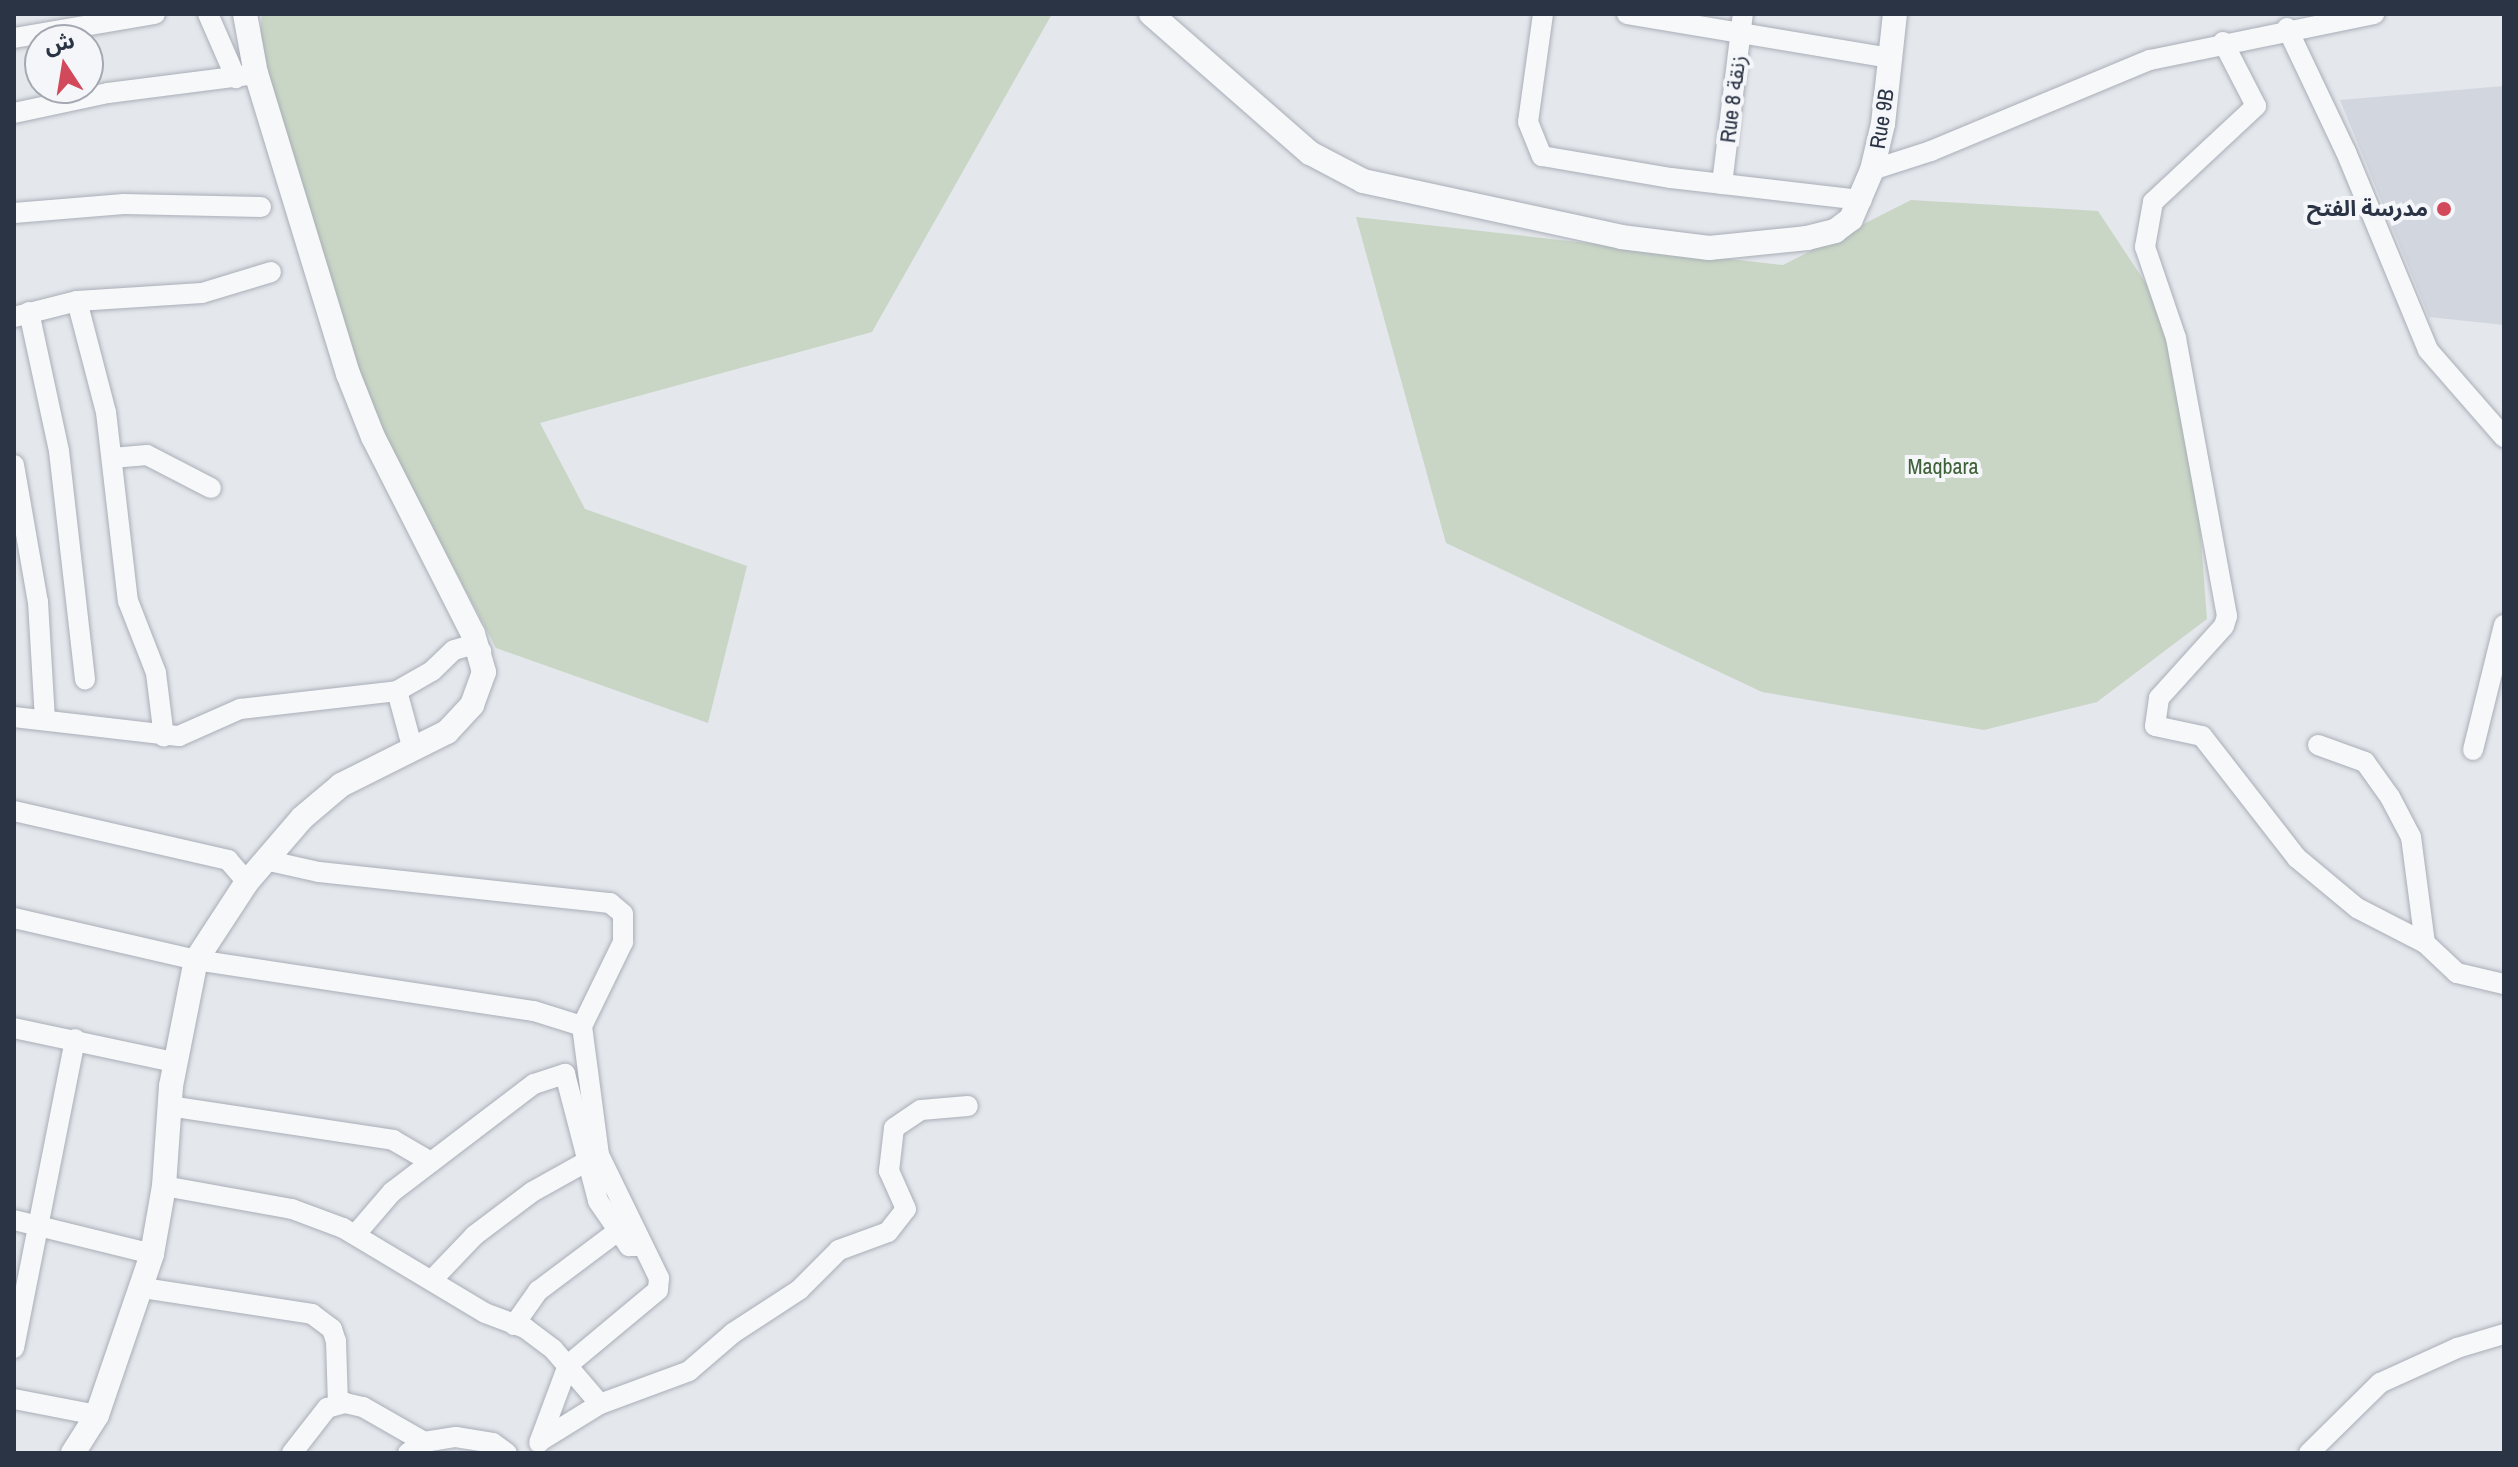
<!DOCTYPE html>
<html>
<head>
<meta charset="utf-8">
<style>
  body { margin:0 }
  #map { position:relative; width:2518px; height:1467px; overflow:hidden; background:#e4e7ec; font-family:"Archivo Narrow","Noto Sans Arabic",sans-serif }
  div>[style] { position:absolute }
  .built>* { inset:0; background:#d2d6de }
  .green>* { inset:0; background:#c9d6c5 }
  .roads { filter:drop-shadow(0 0 2px #a9aeb7) drop-shadow(0 0 2px #a9aeb7) }
  .minor>* { height:20px; margin:-10px; padding:0 10px; transform-origin:10px; border-radius:10px; background:#f7f8fa }
  .tertiary>* { height:24px; margin:-12px; padding:0 12px; transform-origin:12px; border-radius:12px; background:#f7f8fa }
  .dots>* { width:22px; height:22px; translate:-50% -50%; box-sizing:border-box; border:4px solid #f4f6f9; border-radius:50% }
  span { translate:-50% -50%; white-space:nowrap; text-align:center; line-height:1.15; -webkit-text-stroke:8px #f4f6f9; paint-order:stroke }
  .street-label { font-size:22px; color:#2b3445 }
  .poi-label { font-size:22px; color:#2b3445; font-weight:700 }
  .right { translate:-100% -50%; text-align:right }
  .park-label { font-size:22px; color:#3f6138 }
  .frame { position:absolute; inset:0; border:16px solid #2b3445; pointer-events:none }
  .north { position:absolute; left:24px; top:24px; width:80px; height:80px; box-sizing:border-box; background:#f4f6f9; border:2px solid #a4a8b1; border-radius:50%; rotate:348deg; font-size:22px; font-weight:700; line-height:32px; text-align:center; color:#2b3445 }
  .north::after { content:''; display:block; margin:auto; width:28px; height:36px; background:#d1495b; clip-path:polygon(50% 0,100% 100%,50% 72%,0 100%) }
</style>
</head>
<body>
<div id="map">
  <div class="built">
    <div style="clip-path:polygon(2504px 86px,2504px 325px,2429px 317px,2340px 100px)"></div>
  </div>
  <div class="green">
    <div style="clip-path:polygon(262px 14px,1052px 14px,872px 332px,540px 423px,585px 509px,747px 566px,708px 723px,496px 648px,366px 401px,259px 53px)"></div>
    <div style="clip-path:polygon(1911px 200px,2098px 211px,2186px 344px,2207px 619px,2097px 702px,1984px 730px,1762px 692px,1446px 543px,1356px 217px,1783px 265px)"></div>
  </div>
  <div class="roads">
    <div class="minor">
      <div style="left:208px;top:14px;width:70px;rotate:66.4deg"></div>
      <div style="left:1543px;top:14px;width:109px;rotate:97.9deg"></div>
      <div style="left:1528px;top:122px;width:37px;rotate:68deg"></div>
      <div style="left:1542px;top:156px;width:131px;rotate:9.7deg"></div>
      <div style="left:1671px;top:178px;width:192px;rotate:6.6deg"></div>
      <div style="left:1627px;top:14px;width:268px;rotate:9.5deg"></div>
      <div style="left:2287px;top:28px;width:137px;rotate:64.6deg"></div>
      <div style="left:2346px;top:152px;width:214px;rotate:67.5deg"></div>
      <div style="left:2428px;top:350px;width:116px;rotate:48.9deg"></div>
      <div style="left:14px;top:38px;width:143px;rotate:-9.7deg"></div>
      <div style="left:2223px;top:42px;width:72px;rotate:62.7deg"></div>
      <div style="left:2256px;top:106px;width:141px;rotate:137deg"></div>
      <div style="left:2153px;top:202px;width:46px;rotate:100.1deg"></div>
      <div style="left:2145px;top:247px;width:96px;rotate:71.2deg"></div>
      <div style="left:2176px;top:338px;width:283px;rotate:79.6deg"></div>
      <div style="left:2227px;top:616px;width:10px;rotate:107deg"></div>
      <div style="left:2224px;top:626px;width:97px;rotate:132.1deg"></div>
      <div style="left:2159px;top:698px;width:28px;rotate:98deg"></div>
      <div style="left:2155px;top:726px;width:48px;rotate:12deg"></div>
      <div style="left:2202px;top:736px;width:155px;rotate:52.1deg"></div>
      <div style="left:2297px;top:858px;width:78px;rotate:39.8deg"></div>
      <div style="left:2357px;top:908px;width:76px;rotate:27.2deg"></div>
      <div style="left:14px;top:113px;width:96px;rotate:-12deg"></div>
      <div style="left:108px;top:93px;width:149px;rotate:-7.3deg"></div>
      <div style="left:1872px;top:170px;width:62px;rotate:-17.9deg"></div>
      <div style="left:1931px;top:151px;width:237px;rotate:-22.6deg"></div>
      <div style="left:2150px;top:60px;width:229px;rotate:-11.6deg"></div>
      <div style="left:1722px;top:184px;width:171px;rotate:-83deg"></div>
      <div style="left:14px;top:213px;width:110px;rotate:-4.7deg"></div>
      <div style="left:124px;top:204px;width:137px;rotate:1.3deg"></div>
      <div style="left:77px;top:301px;width:115px;rotate:75.4deg"></div>
      <div style="left:106px;top:412px;width:190px;rotate:83.4deg"></div>
      <div style="left:128px;top:601px;width:77px;rotate:68.7deg"></div>
      <div style="left:156px;top:673px;width:64px;rotate:82.9deg"></div>
      <div style="left:29px;top:312px;width:142px;rotate:77.8deg"></div>
      <div style="left:59px;top:451px;width:230px;rotate:83.5deg"></div>
      <div style="left:14px;top:317px;width:65px;rotate:-14.3deg"></div>
      <div style="left:77px;top:301px;width:125px;rotate:-3.7deg"></div>
      <div style="left:202px;top:293px;width:72px;rotate:-16.9deg"></div>
      <div style="left:112px;top:458px;width:35px;rotate:-5deg"></div>
      <div style="left:147px;top:455px;width:72px;rotate:27.3deg"></div>
      <div style="left:14px;top:465px;width:139px;rotate:80.1deg"></div>
      <div style="left:38px;top:602px;width:118px;rotate:86.6deg"></div>
      <div style="left:397px;top:691px;width:61px;rotate:74.8deg"></div>
      <div style="left:14px;top:717px;width:166px;rotate:6.6deg"></div>
      <div style="left:179px;top:736px;width:67px;rotate:-23.9deg"></div>
      <div style="left:240px;top:709px;width:158px;rotate:-6.5deg"></div>
      <div style="left:397px;top:691px;width:40px;rotate:-29.7deg"></div>
      <div style="left:432px;top:671px;width:30px;rotate:-44deg"></div>
      <div style="left:454px;top:650px;width:18px;rotate:-16deg"></div>
      <div style="left:471px;top:645px;width:12px;rotate:31deg"></div>
      <div style="left:2318px;top:745px;width:50px;rotate:19.9deg"></div>
      <div style="left:2365px;top:762px;width:43px;rotate:54.5deg"></div>
      <div style="left:2390px;top:797px;width:45px;rotate:62.3deg"></div>
      <div style="left:2411px;top:837px;width:107px;rotate:82.5deg"></div>
      <div style="left:2425px;top:943px;width:44px;rotate:43.2deg"></div>
      <div style="left:2457px;top:973px;width:48px;rotate:13.2deg"></div>
      <div style="left:2473px;top:750px;width:129px;rotate:-76.1deg"></div>
      <div style="left:14px;top:811px;width:220px;rotate:12.9deg"></div>
      <div style="left:228px;top:860px;width:29px;rotate:49deg"></div>
      <div style="left:265px;top:860px;width:55px;rotate:12.5deg"></div>
      <div style="left:319px;top:872px;width:293px;rotate:6.1deg"></div>
      <div style="left:610px;top:903px;width:17px;rotate:40deg"></div>
      <div style="left:623px;top:914px;width:28px;rotate:90deg"></div>
      <div style="left:623px;top:942px;width:93px;rotate:116deg"></div>
      <div style="left:14px;top:918px;width:187px;rotate:13deg"></div>
      <div style="left:196px;top:960px;width:342px;rotate:8.6deg"></div>
      <div style="left:534px;top:1011px;width:50px;rotate:17.4deg"></div>
      <div style="left:582px;top:1026px;width:130px;rotate:82.5deg"></div>
      <div style="left:599px;top:1155px;width:137px;rotate:64deg"></div>
      <div style="left:659px;top:1278px;width:12px;rotate:95deg"></div>
      <div style="left:658px;top:1290px;width:117px;rotate:140.2deg"></div>
      <div style="left:568px;top:1365px;width:83px;rotate:110.4deg"></div>
      <div style="left:14px;top:1028px;width:164px;rotate:12deg"></div>
      <div style="left:169px;top:1106px;width:227px;rotate:8.6deg"></div>
      <div style="left:393px;top:1140px;width:44px;rotate:30.1deg"></div>
      <div style="left:164px;top:1186px;width:130px;rotate:10.2deg"></div>
      <div style="left:292px;top:1209px;width:54px;rotate:20.4deg"></div>
      <div style="left:343px;top:1228px;width:165px;rotate:30.9deg"></div>
      <div style="left:485px;top:1313px;width:43px;rotate:20.6deg"></div>
      <div style="left:525px;top:1328px;width:35px;rotate:37deg"></div>
      <div style="left:553px;top:1349px;width:72px;rotate:49.5deg"></div>
      <div style="left:14px;top:1220px;width:142px;rotate:13.8deg"></div>
      <div style="left:355px;top:1235px;width:57px;rotate:-49.3deg"></div>
      <div style="left:392px;top:1192px;width:178px;rotate:-37.3deg"></div>
      <div style="left:534px;top:1084px;width:33px;rotate:-18deg"></div>
      <div style="left:565px;top:1074px;width:131px;rotate:75.4deg"></div>
      <div style="left:598px;top:1201px;width:55px;rotate:55.4deg"></div>
      <div style="left:629px;top:1246px;width:13px"></div>
      <div style="left:432px;top:1280px;width:62px;rotate:-46.3deg"></div>
      <div style="left:475px;top:1235px;width:71px;rotate:-37deg"></div>
      <div style="left:532px;top:1192px;width:62px;rotate:-29.1deg"></div>
      <div style="left:143px;top:1288px;width:171px;rotate:8.7deg"></div>
      <div style="left:312px;top:1314px;width:25px;rotate:37deg"></div>
      <div style="left:332px;top:1329px;width:13px;rotate:72deg"></div>
      <div style="left:336px;top:1341px;width:63px;rotate:88.2deg"></div>
      <div style="left:514px;top:1325px;width:42px;rotate:-54.8deg"></div>
      <div style="left:538px;top:1291px;width:100px;rotate:-36.9deg"></div>
      <div style="left:14px;top:1348px;width:315px;rotate:-78.8deg"></div>
      <div style="left:14px;top:1399px;width:85px;rotate:10.9deg"></div>
      <div style="left:540px;top:1441px;width:70px;rotate:-31.7deg"></div>
      <div style="left:600px;top:1404px;width:95px;rotate:-20.3deg"></div>
      <div style="left:689px;top:1371px;width:58px;rotate:-40.8deg"></div>
      <div style="left:733px;top:1333px;width:79px;rotate:-33.1deg"></div>
      <div style="left:799px;top:1290px;width:57px;rotate:-45deg"></div>
      <div style="left:839px;top:1250px;width:52px;rotate:-20.2deg"></div>
      <div style="left:888px;top:1232px;width:29px;rotate:-52deg"></div>
      <div style="left:906px;top:1209px;width:42px;rotate:-114.1deg"></div>
      <div style="left:889px;top:1171px;width:43px;rotate:-83.4deg"></div>
      <div style="left:894px;top:1128px;width:32px;rotate:-34deg"></div>
      <div style="left:921px;top:1110px;width:47px;rotate:-4.9deg"></div>
      <div style="left:292px;top:1453px;width:57px;rotate:-52.1deg"></div>
      <div style="left:327px;top:1408px;width:19px;rotate:-16deg"></div>
      <div style="left:345px;top:1403px;width:18px;rotate:13deg"></div>
      <div style="left:363px;top:1407px;width:70px;rotate:29.8deg"></div>
      <div style="left:408px;top:1453px;width:19px;rotate:-35deg"></div>
      <div style="left:424px;top:1442px;width:32px;rotate:-9deg"></div>
      <div style="left:456px;top:1437px;width:37px;rotate:9deg"></div>
      <div style="left:493px;top:1443px;width:17px;rotate:36deg"></div>
      <div style="left:2309px;top:1453px;width:100px;rotate:-44.6deg"></div>
      <div style="left:2380px;top:1383px;width:85px;rotate:-24.4deg"></div>
      <div style="left:2457px;top:1348px;width:49px;rotate:-16.6deg"></div>
    </div>
    <div class="tertiary">
      <div style="left:1151px;top:14px;width:211px;rotate:41.2deg"></div>
      <div style="left:1310px;top:153px;width:60px;rotate:27.8deg"></div>
      <div style="left:1363px;top:181px;width:264px;rotate:12.2deg"></div>
      <div style="left:1621px;top:237px;width:89px;rotate:7.1deg"></div>
      <div style="left:1709px;top:248px;width:99px;rotate:-5.8deg"></div>
      <div style="left:1807px;top:238px;width:29px;rotate:-14deg"></div>
      <div style="left:1835px;top:231px;width:20px;rotate:-37deg"></div>
      <div style="left:1851px;top:219px;width:53px;rotate:-66.8deg"></div>
      <div style="left:1872px;top:170px;width:47px;rotate:-76.6deg"></div>
      <div style="left:1883px;top:124px;width:111px;rotate:-83.8deg"></div>
      <div style="left:73px;top:1453px;width:45px;rotate:-57.7deg"></div>
      <div style="left:97px;top:1415px;width:170px;rotate:-71.1deg"></div>
      <div style="left:152px;top:1254px;width:69px;rotate:-80deg"></div>
      <div style="left:164px;top:1186px;width:100px;rotate:-86deg"></div>
      <div style="left:171px;top:1086px;width:128px;rotate:-78.8deg"></div>
      <div style="left:196px;top:960px;width:93px;rotate:-56.8deg"></div>
      <div style="left:247px;top:882px;width:84px;rotate:-49.3deg"></div>
      <div style="left:302px;top:818px;width:51px;rotate:-40.2deg"></div>
      <div style="left:341px;top:785px;width:119px;rotate:-26.6deg"></div>
      <div style="left:447px;top:732px;width:37px;rotate:-47deg"></div>
      <div style="left:472px;top:705px;width:35px;rotate:-70deg"></div>
      <div style="left:484px;top:672px;width:40px;rotate:-106deg"></div>
      <div style="left:473px;top:634px;width:221px;rotate:-116.9deg"></div>
      <div style="left:373px;top:437px;width:68px;rotate:-111.6deg"></div>
      <div style="left:348px;top:374px;width:314px;rotate:-107deg"></div>
      <div style="left:256px;top:74px;width:61px;rotate:-100.4deg"></div>
    </div>
  </div>
  <div class="dots">
    <div style="left:2444px;top:209px;background:#d1495b"></div>
  </div>
  <div class="street-label">
    <span style="left:1733px;top:99px;rotate:-83deg">Rue 8 زنقة</span>
    <span style="left:1882px;top:119px;rotate:-81deg">Rue 9B</span>
  </div>
  <div class="poi-label">
    <span class="right" style="left:2428px;top:209px">مدرسة الفتح</span>
  </div>
  <div class="park-label">
    <span style="left:1943px;top:467px">Maqbara</span>
  </div>
  <div class="frame"></div>
  <div class="north">ش</div>
</div>
</body>
</html>
